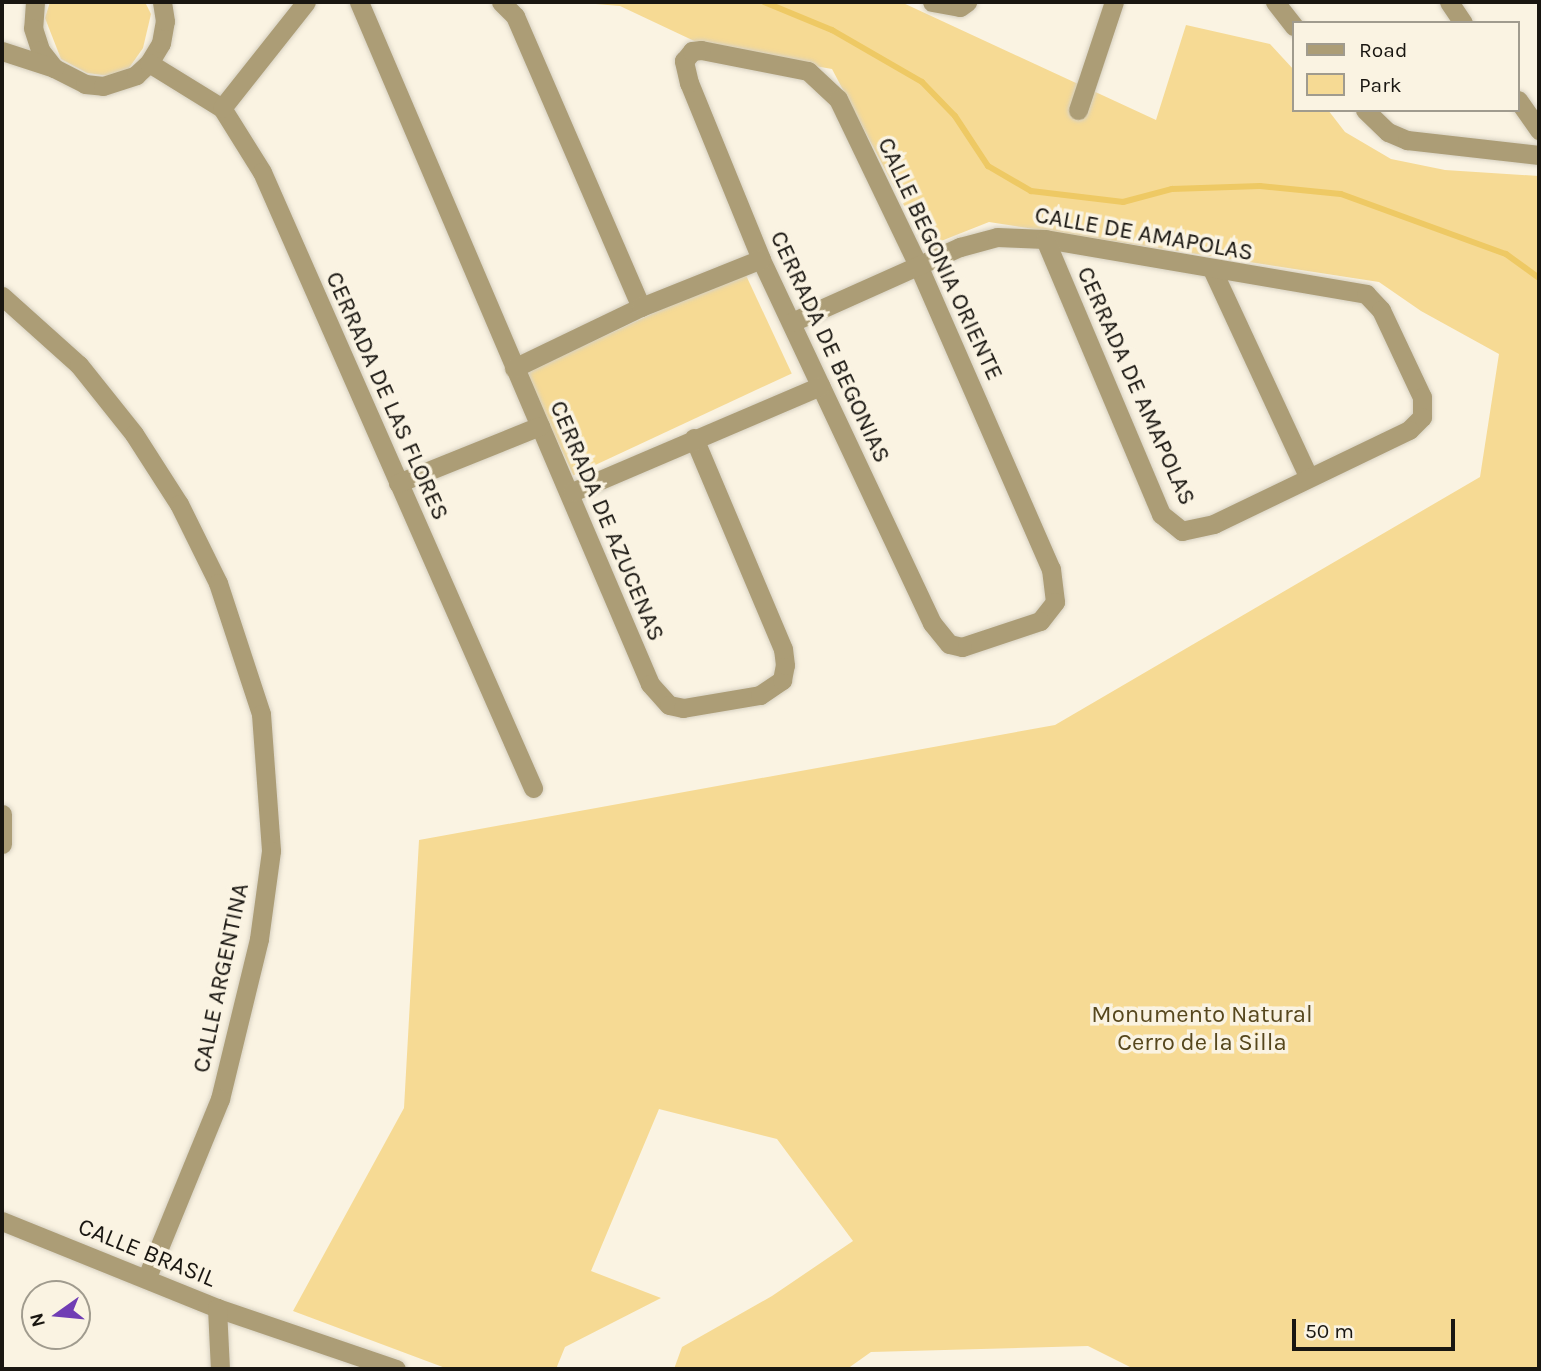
<!DOCTYPE html>
<html>
<head>
<meta charset="utf-8">
<style>
  body { margin:0 }
  #map { position:relative; width:1541px; height:1371px; overflow:hidden; background:#faf3e2; font-family:Karla,sans-serif }
  div>[style] { position:absolute }
  .green>* { inset:0; background:#f6da94; transform-origin:0 0 }
  .stream>* { height:6px; margin:-3px; padding:0 3px; transform-origin:3px; border-radius:3px; background:#eec964 }
  .roads { filter:drop-shadow(0 0 2px #d6d0c1) drop-shadow(0 0 2px #d6d0c1) }
  .minor>* { height:19px; margin:-9.5px; padding:0 9.5px; transform-origin:9.5px; border-radius:9.5px; background:#ac9d76 }
  span { translate:-50% -50%; white-space:nowrap; text-align:center; line-height:1.15; -webkit-text-stroke:7px #faf3e2; paint-order:stroke }
  .street-label { font-size:24px; color:#191611 }
  .park-label { font-size:24px; color:#56471d }
  .frame { position:absolute; inset:0; border:4px solid #191611; pointer-events:none }
  .legend { position:absolute; left:1292px; top:21px; width:228px; height:91px; box-sizing:border-box; background:#faf3e2; border:2px solid #a09b8e; margin:0; padding:9px 12px; list-style:none; font-size:21px; color:#191611 }
  .legend li { display:flex; align-items:center; gap:14px; height:35px }
  .legend b { width:35px; border:2px solid #a09b8e }
  .north { position:absolute; left:21px; top:1280px; width:70px; height:70px; box-sizing:border-box; background:#faf3e2; border:2px solid #a09b8e; border-radius:50%; rotate:255deg; font-size:19px; font-weight:700; line-height:28px; text-align:center; color:#191611 }
  .north::after { content:''; display:block; margin:auto; width:24px; height:32px; background:#703db4; clip-path:polygon(50% 0,100% 100%,50% 72%,0 100%) }
  .scale { position:absolute; left:1292px; top:1319px; width:163px; height:32px; box-sizing:border-box; border:4px solid #191611; border-top:0; padding-left:9px; font-size:21px; line-height:24px; white-space:nowrap; color:#191611; -webkit-text-stroke:5px #faf3e2; paint-order:stroke }
</style>
</head>
<body>
<div id="map">
  <div class="green">
    <div style="clip-path:polygon(50px 2px,145px 2px,151px 14px,143px 48px,129px 68px,109px 76px,87px 73px,61px 59px,45px 18px)"></div>
    <div style="clip-path:polygon(571px 2px,901px 2px,1156px 120px,1186px 25px,1270px 44px,1294px 70px,1294px 110px,1328px 110px,1345px 132px,1391px 159px,1445px 170px,1539px 176px,1539px 1369px,1134px 1369px,1088px 1346px,871px 1352px,847px 1369px,674px 1369px,682px 1347px,772px 1296px,853px 1241px,777px 1139px,659px 1109px,591px 1271px,661px 1298px,565px 1347px,556px 1369px,448px 1369px,293px 1311px,404px 1108px,419px 840px,1055px 725px,1480px 477px,1499px 354px,1421px 311px,1379px 282px,989px 222px,926px 247px,832px 69px,707px 47px,620px 6px)"></div>
    <div style="left:744px;top:271px;width:113px;height:241px;rotate:65deg"></div>
  </div>
  <div class="stream">
    <div style="left:764px;top:2px;width:74px;rotate:22.4deg"></div>
    <div style="left:832px;top:30px;width:104px;rotate:30deg"></div>
    <div style="left:922px;top:82px;width:47px;rotate:45.9deg"></div>
    <div style="left:955px;top:116px;width:60px;rotate:56.6deg"></div>
    <div style="left:988px;top:166px;width:50px;rotate:30.2deg"></div>
    <div style="left:1031px;top:191px;width:93px;rotate:6.8deg"></div>
    <div style="left:1123px;top:202px;width:51px;rotate:-14.9deg"></div>
    <div style="left:1172px;top:189px;width:88px;rotate:-2deg"></div>
    <div style="left:1260px;top:186px;width:81px;rotate:5.6deg"></div>
    <div style="left:1341px;top:194px;width:176px;rotate:20deg"></div>
    <div style="left:1506px;top:254px;width:41px;rotate:36deg"></div>
  </div>
  <div class="roads">
    <div class="minor">
      <div style="left:35px;top:2px;width:26px;rotate:94deg"></div>
      <div style="left:33px;top:28px;width:23px;rotate:72deg"></div>
      <div style="left:40px;top:50px;width:23px;rotate:52deg"></div>
      <div style="left:54px;top:68px;width:35px;rotate:27deg"></div>
      <div style="left:85px;top:84px;width:18px;rotate:6deg"></div>
      <div style="left:103px;top:86px;width:35px;rotate:-18deg"></div>
      <div style="left:136px;top:75px;width:18px;rotate:-43deg"></div>
      <div style="left:149px;top:63px;width:23px;rotate:-59deg"></div>
      <div style="left:161px;top:43px;width:22px;rotate:-80deg"></div>
      <div style="left:165px;top:21px;width:19px;rotate:-99deg"></div>
      <div style="left:359px;top:2px;width:741px;rotate:66.89deg"></div>
      <div style="left:650px;top:684px;width:28px;rotate:48deg"></div>
      <div style="left:669px;top:705px;width:14px;rotate:12deg"></div>
      <div style="left:683px;top:708px;width:78px;rotate:-9.6deg"></div>
      <div style="left:760px;top:695px;width:27px;rotate:-34deg"></div>
      <div style="left:782px;top:680px;width:15px;rotate:-79deg"></div>
      <div style="left:785px;top:665px;width:16px;rotate:-97deg"></div>
      <div style="left:783px;top:649px;width:229px;rotate:-112.9deg"></div>
      <div style="left:501px;top:2px;width:20px;rotate:45deg"></div>
      <div style="left:515px;top:16px;width:317px;rotate:66.6deg"></div>
      <div style="left:932px;top:2px;width:28px;rotate:10deg"></div>
      <div style="left:960px;top:7px;width:9px;rotate:-36deg"></div>
      <div style="left:1275px;top:2px;width:31px;rotate:52deg"></div>
      <div style="left:1449px;top:2px;width:25px;rotate:56deg"></div>
      <div style="left:701px;top:50px;width:109px;rotate:11.1deg"></div>
      <div style="left:808px;top:71px;width:41px;rotate:43deg"></div>
      <div style="left:838px;top:99px;width:184px;rotate:64.3deg"></div>
      <div style="left:918px;top:265px;width:332px;rotate:66.4deg"></div>
      <div style="left:1051px;top:569px;width:33px;rotate:83deg"></div>
      <div style="left:1055px;top:602px;width:24px;rotate:128deg"></div>
      <div style="left:1040px;top:621px;width:82px;rotate:161.6deg"></div>
      <div style="left:962px;top:647px;width:13px;rotate:-167deg"></div>
      <div style="left:949px;top:644px;width:27px;rotate:-129deg"></div>
      <div style="left:932px;top:623px;width:402px;rotate:-115.2deg"></div>
      <div style="left:761px;top:259px;width:190px;rotate:-112.2deg"></div>
      <div style="left:689px;top:83px;width:23px;rotate:-103deg"></div>
      <div style="left:684px;top:61px;width:13px;rotate:-51deg"></div>
      <div style="left:692px;top:51px;width:9px;rotate:-6deg"></div>
      <div style="left:2px;top:51px;width:55px;rotate:18.1deg"></div>
      <div style="left:149px;top:63px;width:86px;rotate:31.7deg"></div>
      <div style="left:222px;top:108px;width:75px;rotate:58deg"></div>
      <div style="left:262px;top:172px;width:673px;rotate:66.25deg"></div>
      <div style="left:1518px;top:100px;width:37px;rotate:55deg"></div>
      <div style="left:222px;top:108px;width:135px;rotate:-51.6deg"></div>
      <div style="left:1078px;top:110px;width:114px;rotate:-71.6deg"></div>
      <div style="left:1365px;top:110px;width:32px;rotate:44deg"></div>
      <div style="left:1388px;top:132px;width:21px;rotate:23deg"></div>
      <div style="left:1407px;top:140px;width:133px;rotate:6.5deg"></div>
      <div style="left:1212px;top:269px;width:228px;rotate:65.1deg"></div>
      <div style="left:2px;top:296px;width:103px;rotate:41.9deg"></div>
      <div style="left:79px;top:365px;width:88px;rotate:51.4deg"></div>
      <div style="left:134px;top:434px;width:83px;rotate:57.3deg"></div>
      <div style="left:179px;top:504px;width:88px;rotate:63.7deg"></div>
      <div style="left:218px;top:583px;width:138px;rotate:71.8deg"></div>
      <div style="left:261px;top:714px;width:137px;rotate:85.8deg"></div>
      <div style="left:271px;top:851px;width:89px;rotate:97.8deg"></div>
      <div style="left:259px;top:939px;width:165px;rotate:103.7deg"></div>
      <div style="left:220px;top:1099px;width:192px;rotate:112.3deg"></div>
      <div style="left:792px;top:322px;width:184px;rotate:-24.1deg"></div>
      <div style="left:960px;top:247px;width:38px;rotate:-15deg"></div>
      <div style="left:997px;top:237px;width:48px;rotate:2.4deg"></div>
      <div style="left:1045px;top:239px;width:326px;rotate:9.7deg"></div>
      <div style="left:1366px;top:294px;width:22px;rotate:47deg"></div>
      <div style="left:1381px;top:310px;width:96px;rotate:64.8deg"></div>
      <div style="left:1422px;top:397px;width:20px;rotate:90deg"></div>
      <div style="left:1422px;top:417px;width:18px;rotate:135deg"></div>
      <div style="left:1409px;top:430px;width:216px;rotate:154.3deg"></div>
      <div style="left:1214px;top:524px;width:33px;rotate:168deg"></div>
      <div style="left:1182px;top:531px;width:27px;rotate:-141deg"></div>
      <div style="left:1161px;top:514px;width:298px;rotate:-112.9deg"></div>
      <div style="left:514px;top:368px;width:141px;rotate:-25.7deg"></div>
      <div style="left:641px;top:307px;width:129px;rotate:-21.8deg"></div>
      <div style="left:398px;top:483px;width:153px;rotate:-21.9deg"></div>
      <div style="left:572px;top:492px;width:270px;rotate:-23.1deg"></div>
      <div style="left:2px;top:814px;width:30px;rotate:90deg"></div>
      <div style="left:2px;top:1221px;width:232px;rotate:22deg"></div>
      <div style="left:217px;top:1308px;width:189px;rotate:18.8deg"></div>
      <div style="left:217px;top:1308px;width:61px;rotate:87.2deg"></div>
    </div>
  </div>
  <div class="street-label">
    <span style="left:1144px;top:234px;rotate:10deg">CALLE DE AMAPOLAS</span>
    <span style="left:940px;top:259px;rotate:65deg">CALLE BEGONIA ORIENTE</span>
    <span style="left:830px;top:347px;rotate:65deg">CERRADA DE BEGONIAS</span>
    <span style="left:1136px;top:386px;rotate:66deg">CERRADA DE AMAPOLAS</span>
    <span style="left:387px;top:396px;rotate:66deg">CERRADA DE LAS FLORES</span>
    <span style="left:607px;top:521px;rotate:67deg">CERRADA DE AZUCENAS</span>
    <span style="left:221px;top:978px;rotate:-78deg">CALLE ARGENTINA</span>
    <span style="left:147px;top:1253px;rotate:22deg">CALLE BRASIL</span>
  </div>
  <div class="park-label">
    <span style="left:1202px;top:1029px">Monumento Natural<br>Cerro de la Silla</span>
  </div>
  <div class="frame"></div>
  <ul class="legend">
  <li><b style="height:9px;background:#ac9d76"></b>Road</li>
  <li><b style="height:19px;background:#f6da94"></b>Park</li>
  </ul>
  <div class="north">N</div>
  <div class="scale">50 m</div>
</div>
</body>
</html>
